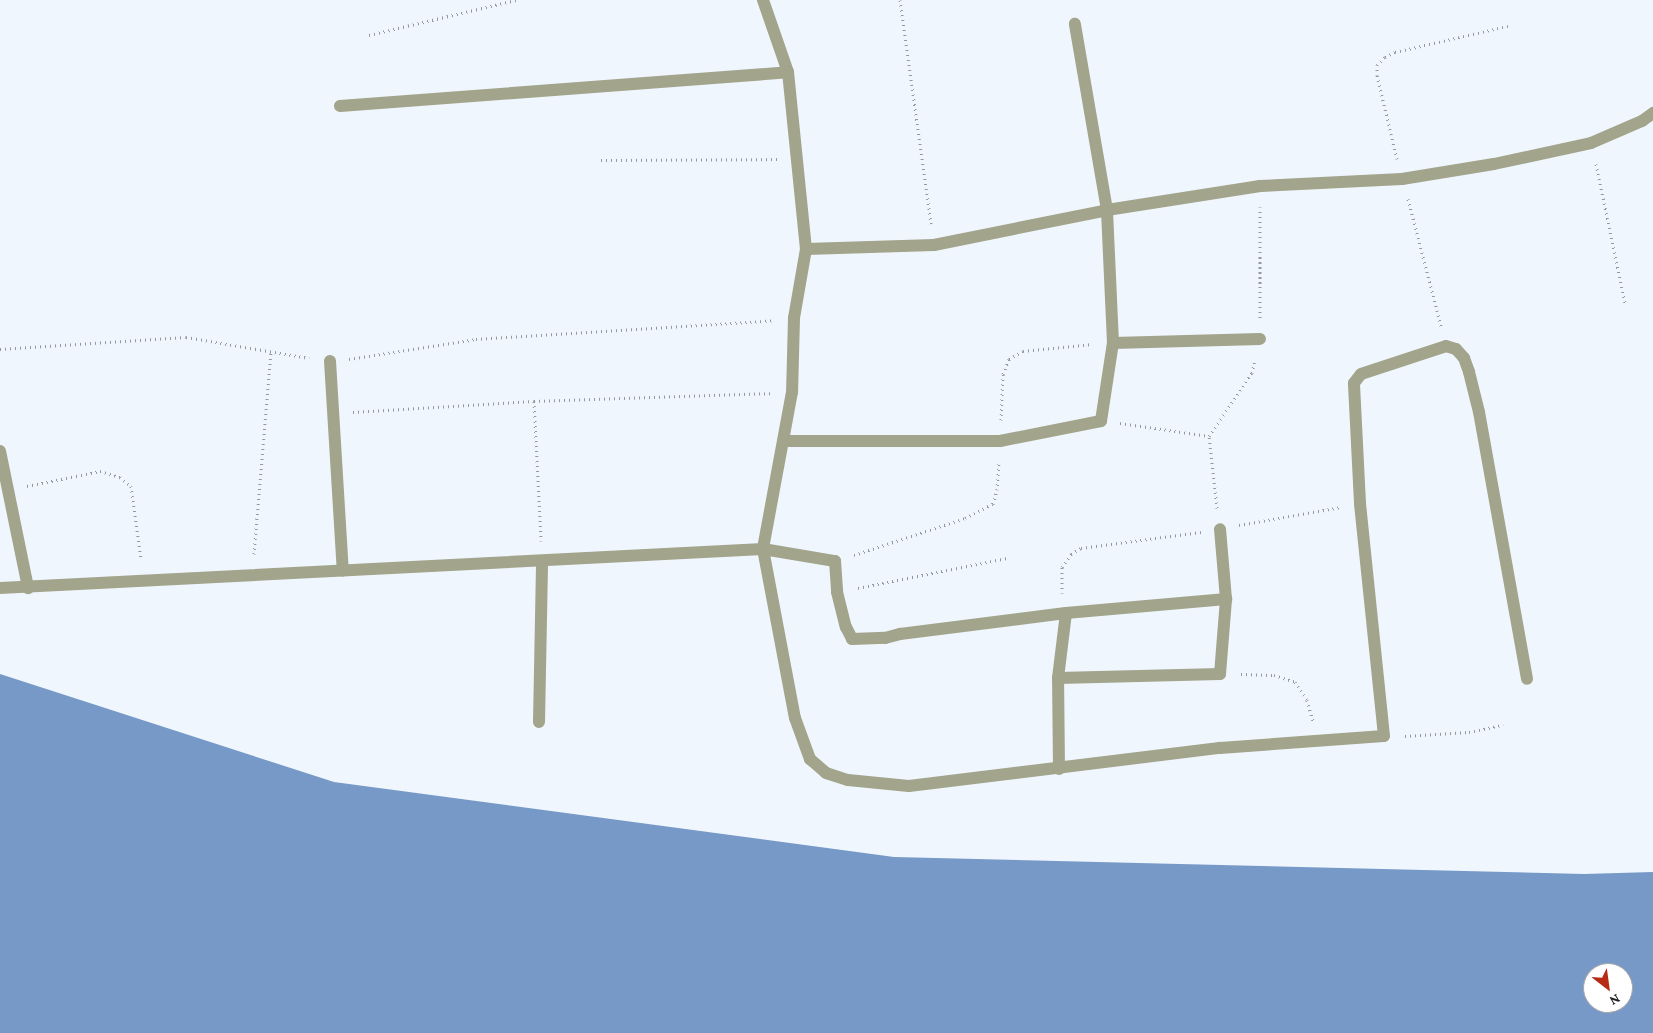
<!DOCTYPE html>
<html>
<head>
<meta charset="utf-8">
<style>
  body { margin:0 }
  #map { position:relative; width:1653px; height:1033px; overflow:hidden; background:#f0f6fd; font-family:"Crimson Pro",serif }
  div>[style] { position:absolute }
  .water>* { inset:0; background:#7699c8 }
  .path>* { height:3px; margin-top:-1.5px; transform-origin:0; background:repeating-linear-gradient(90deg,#94999e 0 1px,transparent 0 5px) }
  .minor>* { height:12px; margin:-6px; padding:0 6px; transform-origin:6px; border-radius:6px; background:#a2a48b }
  span { translate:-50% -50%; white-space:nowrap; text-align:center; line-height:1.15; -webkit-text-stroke:4.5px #fff; paint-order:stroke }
  .north { position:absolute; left:1583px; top:963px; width:50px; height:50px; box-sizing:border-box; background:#fff; border:1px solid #a6a7a9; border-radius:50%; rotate:150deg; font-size:14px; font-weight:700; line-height:20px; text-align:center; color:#212327 }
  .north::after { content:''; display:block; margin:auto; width:18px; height:22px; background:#b72a14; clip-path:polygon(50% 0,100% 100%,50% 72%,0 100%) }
</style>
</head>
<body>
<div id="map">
  <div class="water">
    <div style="clip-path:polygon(evenodd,0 674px,334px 782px,894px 857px,1584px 874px,1653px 872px,1653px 1033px,0 1033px,0 674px,1593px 973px,1623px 973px,1623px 1003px,1593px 1003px,1593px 973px)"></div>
  </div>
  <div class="path">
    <div style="left:900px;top:0;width:226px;rotate:82.1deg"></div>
    <div style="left:369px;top:35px;width:151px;rotate:-13.4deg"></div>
    <div style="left:1397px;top:159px;width:86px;rotate:-103.4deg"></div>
    <div style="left:1377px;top:75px;width:10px;rotate:-90deg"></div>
    <div style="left:1377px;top:65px;width:11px;rotate:-45deg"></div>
    <div style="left:1385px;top:57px;width:11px;rotate:-27deg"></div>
    <div style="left:1395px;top:52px;width:116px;rotate:-13deg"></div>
    <div style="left:601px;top:160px;width:176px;rotate:-0.3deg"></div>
    <div style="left:1596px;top:164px;width:142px;rotate:78.2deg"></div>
    <div style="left:1408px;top:199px;width:131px;rotate:75.4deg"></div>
    <div style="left:1260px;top:207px;width:112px;rotate:90deg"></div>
    <div style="left:0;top:349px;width:186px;rotate:-3.7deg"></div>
    <div style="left:186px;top:337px;width:125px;rotate:9.7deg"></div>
    <div style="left:349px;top:359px;width:129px;rotate:-8.9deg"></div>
    <div style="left:476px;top:339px;width:299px;rotate:-3.6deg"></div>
    <div style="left:534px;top:401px;width:140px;rotate:87.1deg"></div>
    <div style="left:353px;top:412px;width:181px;rotate:-3.5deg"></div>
    <div style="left:534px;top:401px;width:237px;rotate:-1.9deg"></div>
    <div style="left:1001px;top:420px;width:46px;rotate:-87.5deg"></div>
    <div style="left:1003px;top:374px;width:16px;rotate:-68deg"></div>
    <div style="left:1009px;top:359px;width:16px;rotate:-30deg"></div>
    <div style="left:1023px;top:351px;width:70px;rotate:-5.7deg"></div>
    <div style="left:1120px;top:423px;width:90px;rotate:8.3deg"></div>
    <div style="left:27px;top:486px;width:75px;rotate:-11.6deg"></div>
    <div style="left:100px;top:471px;width:21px;rotate:17deg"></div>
    <div style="left:120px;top:477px;width:14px;rotate:39deg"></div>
    <div style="left:131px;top:486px;width:74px;rotate:82.2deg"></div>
    <div style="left:1217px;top:508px;width:72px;rotate:-96.3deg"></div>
    <div style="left:1209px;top:436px;width:76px;rotate:-55.7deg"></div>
    <div style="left:1252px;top:373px;width:14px;rotate:-78deg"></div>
    <div style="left:1239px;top:525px;width:104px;rotate:-10deg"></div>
    <div style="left:254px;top:554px;width:202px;rotate:-85.2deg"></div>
    <div style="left:854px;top:555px;width:117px;rotate:-18.4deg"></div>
    <div style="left:965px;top:518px;width:31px;rotate:-27deg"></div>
    <div style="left:993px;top:504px;width:15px;rotate:-74deg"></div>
    <div style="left:997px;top:490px;width:29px;rotate:-86deg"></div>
    <div style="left:858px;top:588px;width:152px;rotate:-11.4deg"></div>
    <div style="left:1062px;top:593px;width:26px;rotate:-90deg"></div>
    <div style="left:1062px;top:567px;width:16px;rotate:-55deg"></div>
    <div style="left:1071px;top:554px;width:12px;rotate:-31deg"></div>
    <div style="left:1081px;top:548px;width:121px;rotate:-7.6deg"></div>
    <div style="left:1241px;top:674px;width:33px;rotate:2deg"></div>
    <div style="left:1274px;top:675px;width:22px;rotate:18deg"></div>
    <div style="left:1295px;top:682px;width:22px;rotate:56deg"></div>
    <div style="left:1307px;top:700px;width:22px;rotate:74deg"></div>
    <div style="left:1405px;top:736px;width:64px;rotate:-3.6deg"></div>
    <div style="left:1469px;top:732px;width:35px;rotate:-12deg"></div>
  </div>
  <div class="minor">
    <div style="left:763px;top:0;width:76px;rotate:70.9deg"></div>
    <div style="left:788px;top:72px;width:178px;rotate:84.2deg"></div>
    <div style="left:806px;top:249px;width:70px;rotate:99.9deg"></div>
    <div style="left:794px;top:318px;width:74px;rotate:91.5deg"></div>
    <div style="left:792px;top:392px;width:160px;rotate:100.5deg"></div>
    <div style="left:763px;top:549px;width:172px;rotate:79.3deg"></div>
    <div style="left:795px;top:718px;width:44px;rotate:69.9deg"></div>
    <div style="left:810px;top:759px;width:21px;rotate:41deg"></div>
    <div style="left:826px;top:773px;width:23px;rotate:18deg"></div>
    <div style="left:848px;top:780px;width:61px;rotate:5.6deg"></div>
    <div style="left:909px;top:786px;width:313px;rotate:-7deg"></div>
    <div style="left:1220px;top:748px;width:164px;rotate:-4.2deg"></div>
    <div style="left:1384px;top:736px;width:234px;rotate:-95.9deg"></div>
    <div style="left:1360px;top:503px;width:120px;rotate:-92.9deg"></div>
    <div style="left:1354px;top:383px;width:11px;rotate:-52deg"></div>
    <div style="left:1361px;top:374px;width:89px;rotate:-18.2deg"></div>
    <div style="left:1446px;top:346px;width:10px;rotate:17deg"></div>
    <div style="left:1456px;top:349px;width:12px;rotate:48deg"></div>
    <div style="left:1464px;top:358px;width:15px;rotate:70deg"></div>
    <div style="left:1469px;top:372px;width:41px;rotate:76deg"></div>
    <div style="left:1479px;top:412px;width:271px;rotate:79.8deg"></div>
    <div style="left:340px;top:106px;width:449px;rotate:-4.3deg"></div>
    <div style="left:806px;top:249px;width:128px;rotate:-1.8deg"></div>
    <div style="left:934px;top:245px;width:177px;rotate:-11.4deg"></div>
    <div style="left:1107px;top:210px;width:155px;rotate:-8.9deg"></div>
    <div style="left:1260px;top:186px;width:142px;rotate:-2.8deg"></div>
    <div style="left:1402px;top:179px;width:93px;rotate:-9.3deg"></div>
    <div style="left:1494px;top:164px;width:99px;rotate:-12.2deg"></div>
    <div style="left:1591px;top:143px;width:56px;rotate:-23.3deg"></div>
    <div style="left:1642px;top:121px;width:14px;rotate:-36deg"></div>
    <div style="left:1113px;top:343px;width:147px;rotate:-1.6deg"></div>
    <div style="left:330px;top:361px;width:210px;rotate:86.5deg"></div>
    <div style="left:784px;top:441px;width:216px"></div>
    <div style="left:1000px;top:441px;width:103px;rotate:-11.2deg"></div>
    <div style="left:1101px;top:421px;width:79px;rotate:-81.3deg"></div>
    <div style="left:1113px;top:343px;width:133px;rotate:-92.6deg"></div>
    <div style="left:1107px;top:210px;width:189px;rotate:-99.8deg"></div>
    <div style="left:0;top:451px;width:140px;rotate:78.4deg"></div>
    <div style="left:0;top:588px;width:764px;rotate:-2.93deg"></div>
    <div style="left:763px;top:549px;width:73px;rotate:9.5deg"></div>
    <div style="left:835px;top:561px;width:31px;rotate:86deg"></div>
    <div style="left:837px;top:592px;width:36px;rotate:76deg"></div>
    <div style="left:846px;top:627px;width:13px;rotate:63deg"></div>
    <div style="left:852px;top:639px;width:33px;rotate:-2deg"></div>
    <div style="left:885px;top:638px;width:16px;rotate:-15deg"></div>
    <div style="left:900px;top:634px;width:167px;rotate:-7.2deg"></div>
    <div style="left:1066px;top:613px;width:161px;rotate:-5deg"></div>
    <div style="left:1058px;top:678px;width:162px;rotate:-1.4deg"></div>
    <div style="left:1220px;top:674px;width:75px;rotate:-85.4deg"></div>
    <div style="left:1226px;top:599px;width:70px;rotate:-94.9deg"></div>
    <div style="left:539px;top:722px;width:161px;rotate:-88.9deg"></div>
    <div style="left:1059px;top:769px;width:91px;rotate:-90.6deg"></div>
    <div style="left:1058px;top:678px;width:65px;rotate:-83deg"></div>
  </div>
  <div class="north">N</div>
</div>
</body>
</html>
